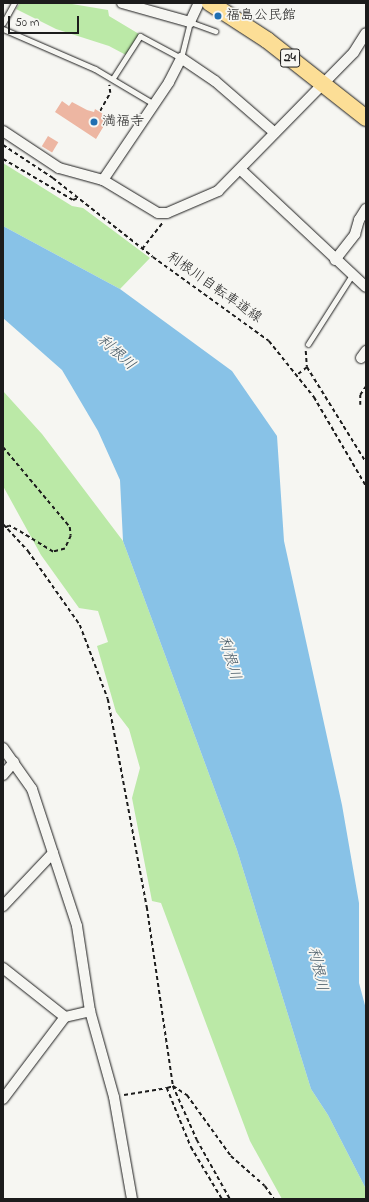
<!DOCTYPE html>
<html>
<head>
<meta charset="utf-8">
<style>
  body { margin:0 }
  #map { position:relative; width:369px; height:1202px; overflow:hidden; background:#f6f6f2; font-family:"Indie Flower","Klee One",sans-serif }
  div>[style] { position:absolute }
  .green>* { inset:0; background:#bbe9a7 }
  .water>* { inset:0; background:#88c2e7 }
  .building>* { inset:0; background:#edb6a2; transform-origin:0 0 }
  .path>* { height:1.5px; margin-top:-0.75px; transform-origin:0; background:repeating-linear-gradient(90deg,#1c1c1c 0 4px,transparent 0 7px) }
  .roads { filter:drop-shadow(0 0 1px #1c1c1c) drop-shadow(0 0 1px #1c1c1c) }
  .lane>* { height:5px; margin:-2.5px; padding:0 2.5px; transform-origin:2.5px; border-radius:2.5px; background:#f6f6f2 }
  .street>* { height:10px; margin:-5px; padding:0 5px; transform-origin:5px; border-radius:5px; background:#f6f6f2 }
  .primary>* { height:16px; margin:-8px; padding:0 8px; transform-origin:8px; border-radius:8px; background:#fcde96 }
  .dots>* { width:11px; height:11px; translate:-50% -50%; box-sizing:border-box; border:2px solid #f6f6f2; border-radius:50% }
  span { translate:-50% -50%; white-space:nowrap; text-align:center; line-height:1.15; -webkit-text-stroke:3.5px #f6f6f2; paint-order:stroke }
  .shield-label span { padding:1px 3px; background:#f6f6f2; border:1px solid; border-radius:3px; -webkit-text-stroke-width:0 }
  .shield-label { font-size:13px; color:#1c1c1c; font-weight:700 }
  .poi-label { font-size:14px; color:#1c1c1c }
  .left { translate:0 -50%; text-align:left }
  .street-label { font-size:14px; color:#1c1c1c }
  .water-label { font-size:15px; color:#425663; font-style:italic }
  .frame { position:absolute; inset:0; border:4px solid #1c1c1c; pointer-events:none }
  .scale { position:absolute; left:8px; top:16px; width:71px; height:18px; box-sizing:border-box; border:2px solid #1c1c1c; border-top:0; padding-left:5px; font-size:12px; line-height:14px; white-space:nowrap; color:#1c1c1c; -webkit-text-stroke:3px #f6f6f2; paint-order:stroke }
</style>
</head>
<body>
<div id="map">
  <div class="green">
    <div style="clip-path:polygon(20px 3px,72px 4px,108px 10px,109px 16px,139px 34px,126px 55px,109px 46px,56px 29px,16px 9px)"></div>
    <div style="clip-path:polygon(3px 163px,72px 206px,83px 208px,150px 258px,120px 289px,3px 226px)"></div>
    <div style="clip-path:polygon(3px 391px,42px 434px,123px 541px,237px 850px,311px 1089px,328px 1115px,366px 1189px,366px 1199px,282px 1199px,250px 1141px,161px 903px,152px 901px,132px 798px,140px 768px,129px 729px,116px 712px,97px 646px,108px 642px,98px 611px,79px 608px,41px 555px,3px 486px)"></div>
  </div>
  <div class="water">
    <div style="clip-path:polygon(3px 226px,120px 289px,232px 371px,277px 436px,284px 541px,342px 805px,359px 903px,359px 983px,366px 1009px,366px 1189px,328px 1115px,311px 1089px,237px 850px,123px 541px,120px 480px,98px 431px,62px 370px,3px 318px)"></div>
  </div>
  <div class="building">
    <div style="clip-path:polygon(62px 101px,69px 106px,72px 102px,87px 110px,94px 112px,95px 109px,103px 114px,108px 119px,96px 139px,55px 112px)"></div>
    <div style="left:48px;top:136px;width:12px;height:12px;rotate:31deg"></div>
  </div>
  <div class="path">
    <div style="left:100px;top:111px;width:21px;rotate:-61deg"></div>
    <div style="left:110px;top:93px;width:8px;rotate:-97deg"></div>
    <div style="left:3px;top:145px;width:60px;rotate:33.4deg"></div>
    <div style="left:53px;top:178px;width:127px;rotate:38.3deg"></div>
    <div style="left:153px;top:257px;width:143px;rotate:35.9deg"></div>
    <div style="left:269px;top:341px;width:72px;rotate:51.2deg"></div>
    <div style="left:314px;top:397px;width:103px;rotate:59.7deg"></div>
    <div style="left:3px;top:159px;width:81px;rotate:30.4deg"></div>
    <div style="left:73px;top:200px;width:5px;rotate:-22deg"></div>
    <div style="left:142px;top:249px;width:33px;rotate:-52deg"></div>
    <div style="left:306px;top:351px;width:16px;rotate:86deg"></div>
    <div style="left:307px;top:367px;width:112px;rotate:58.2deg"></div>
    <div style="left:298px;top:374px;width:11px;rotate:-38deg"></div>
    <div style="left:360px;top:405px;width:10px;rotate:-90deg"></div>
    <div style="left:360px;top:395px;width:11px;rotate:-56deg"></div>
    <div style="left:3px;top:447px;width:104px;rotate:50.1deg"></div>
    <div style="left:70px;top:527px;width:9px;rotate:84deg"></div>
    <div style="left:71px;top:536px;width:14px;rotate:115deg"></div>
    <div style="left:65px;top:549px;width:12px;rotate:166deg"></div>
    <div style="left:53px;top:552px;width:42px;rotate:-148.6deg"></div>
    <div style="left:17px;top:530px;width:9px;rotate:-153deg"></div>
    <div style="left:9px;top:526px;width:7px;rotate:153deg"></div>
    <div style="left:3px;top:524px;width:37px;rotate:47deg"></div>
    <div style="left:28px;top:551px;width:90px;rotate:54.9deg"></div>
    <div style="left:80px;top:625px;width:79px;rotate:69.3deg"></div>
    <div style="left:108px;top:699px;width:212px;rotate:79.4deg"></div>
    <div style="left:147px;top:907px;width:181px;rotate:81.7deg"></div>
    <div style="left:173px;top:1086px;width:59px;rotate:66deg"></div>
    <div style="left:197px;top:1140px;width:68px;rotate:60.8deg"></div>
    <div style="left:167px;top:1088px;width:6px;rotate:-18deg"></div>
    <div style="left:173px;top:1086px;width:17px;rotate:33deg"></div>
    <div style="left:187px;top:1095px;width:75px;rotate:54.2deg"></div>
    <div style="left:231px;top:1156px;width:45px;rotate:41.4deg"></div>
    <div style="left:265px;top:1186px;width:16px;rotate:55deg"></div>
    <div style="left:124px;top:1095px;width:44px;rotate:-9.2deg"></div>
    <div style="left:167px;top:1088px;width:64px;rotate:67.9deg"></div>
    <div style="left:191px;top:1147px;width:61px;rotate:59.2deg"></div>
  </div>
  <div class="roads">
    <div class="lane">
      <div style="left:3px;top:23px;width:23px;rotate:-61deg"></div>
      <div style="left:3px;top:29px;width:100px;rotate:23.5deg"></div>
      <div style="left:95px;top:69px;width:69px;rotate:30.7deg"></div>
      <div style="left:113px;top:78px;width:50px;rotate:-57.3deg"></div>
      <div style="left:140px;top:36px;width:47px;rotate:28.2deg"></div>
      <div style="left:181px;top:58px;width:37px;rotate:-76deg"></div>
      <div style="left:190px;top:22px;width:27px;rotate:20deg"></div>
      <div style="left:308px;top:344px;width:82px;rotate:-57.5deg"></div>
    </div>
    <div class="street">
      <div style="left:122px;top:3px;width:71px;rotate:15.6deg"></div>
      <div style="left:190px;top:22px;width:21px;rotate:-65deg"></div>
      <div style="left:3px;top:131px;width:67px;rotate:33.5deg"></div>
      <div style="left:59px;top:168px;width:46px;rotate:15.3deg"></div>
      <div style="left:103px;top:180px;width:64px;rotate:31deg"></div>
      <div style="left:158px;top:213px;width:9px"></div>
      <div style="left:167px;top:213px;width:56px;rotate:-23.3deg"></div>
      <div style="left:218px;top:191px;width:194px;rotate:-45.6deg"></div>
      <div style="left:354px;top:52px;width:22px;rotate:-58deg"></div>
      <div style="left:241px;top:170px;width:171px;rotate:43.1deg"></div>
      <div style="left:103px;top:180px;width:118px;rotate:-56deg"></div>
      <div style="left:169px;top:82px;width:27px;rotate:-63deg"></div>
      <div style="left:181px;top:58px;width:41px;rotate:34.1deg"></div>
      <div style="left:215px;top:81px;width:79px;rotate:40.9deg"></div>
      <div style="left:335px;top:260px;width:33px;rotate:-52deg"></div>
      <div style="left:355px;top:234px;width:15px;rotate:-74deg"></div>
      <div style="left:359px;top:220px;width:13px;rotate:-58deg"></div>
      <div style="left:361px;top:358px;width:9px;rotate:-54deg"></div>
      <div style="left:3px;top:748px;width:50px;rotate:54.7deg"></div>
      <div style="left:32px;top:789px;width:144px;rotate:71.8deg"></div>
      <div style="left:77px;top:926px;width:86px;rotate:81.3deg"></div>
      <div style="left:90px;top:1011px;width:89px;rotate:74.4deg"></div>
      <div style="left:114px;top:1097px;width:104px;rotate:80deg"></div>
      <div style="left:3px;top:775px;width:17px;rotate:-50deg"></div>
      <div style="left:3px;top:906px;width:73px;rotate:-46.7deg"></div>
      <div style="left:3px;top:968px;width:79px;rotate:38.3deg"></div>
      <div style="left:3px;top:1099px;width:103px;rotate:-52.9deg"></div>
      <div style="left:65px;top:1017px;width:26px;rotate:-13deg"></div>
    </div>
    <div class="primary">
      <div style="left:210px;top:3px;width:68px;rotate:33deg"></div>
      <div style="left:267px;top:40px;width:126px;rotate:38.2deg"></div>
    </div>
  </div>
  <div class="dots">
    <div style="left:218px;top:16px;background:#1f6fb2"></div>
    <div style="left:94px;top:122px;background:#1f6fb2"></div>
  </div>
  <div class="shield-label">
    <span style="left:290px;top:58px">24</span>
  </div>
  <div class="poi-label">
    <span class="left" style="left:226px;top:16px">福島公民館</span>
    <span class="left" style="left:102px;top:122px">満福寺</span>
  </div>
  <div class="street-label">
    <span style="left:214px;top:288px;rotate:35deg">利根川自転車道線</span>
  </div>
  <div class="water-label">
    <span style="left:116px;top:353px;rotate:42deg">利根川</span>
    <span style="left:229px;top:658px;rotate:74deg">利根川</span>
    <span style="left:317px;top:969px;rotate:78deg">利根川</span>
  </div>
  <div class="frame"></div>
  <div class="scale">50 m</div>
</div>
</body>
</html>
